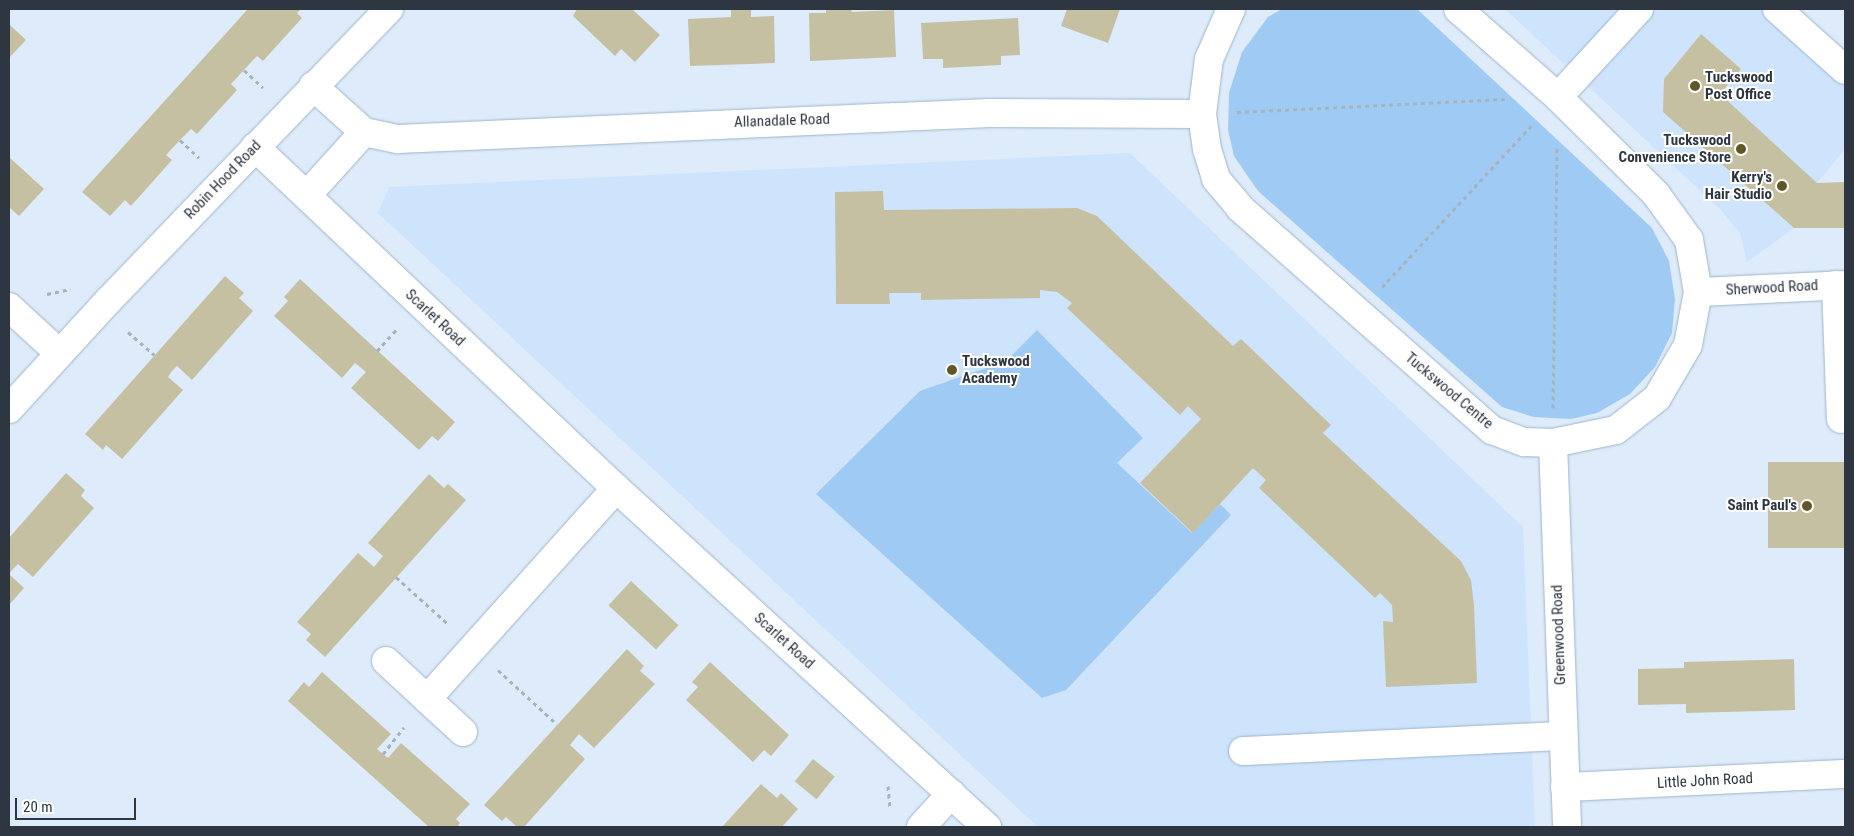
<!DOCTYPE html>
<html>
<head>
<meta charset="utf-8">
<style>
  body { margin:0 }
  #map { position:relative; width:1854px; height:836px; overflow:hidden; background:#ddebfa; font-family:"Roboto Condensed",sans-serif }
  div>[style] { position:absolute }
  .built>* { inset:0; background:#cde4fc }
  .green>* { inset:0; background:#9fcaf4 }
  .building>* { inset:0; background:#c6c0a2; transform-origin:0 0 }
  .path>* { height:3px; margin-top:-1.5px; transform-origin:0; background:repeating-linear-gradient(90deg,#a5b2bf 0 4px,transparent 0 8px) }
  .roads { filter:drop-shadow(0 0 1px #9eb5cb) drop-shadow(0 0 1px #9eb5cb) }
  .minor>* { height:28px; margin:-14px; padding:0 14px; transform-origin:14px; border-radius:14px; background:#fff }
  .dots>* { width:14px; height:14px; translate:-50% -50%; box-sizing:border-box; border:2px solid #fff; border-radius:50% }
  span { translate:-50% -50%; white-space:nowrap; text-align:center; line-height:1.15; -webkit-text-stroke:4px #fff; paint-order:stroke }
  .poi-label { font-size:15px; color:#2e3741; font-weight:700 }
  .left { translate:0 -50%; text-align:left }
  .right { translate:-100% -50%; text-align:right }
  .street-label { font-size:15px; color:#2e3741 }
  .frame { position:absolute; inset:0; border:10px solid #2e3741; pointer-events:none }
  .scale { position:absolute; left:15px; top:798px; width:121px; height:22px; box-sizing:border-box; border:2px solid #2e3741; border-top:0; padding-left:6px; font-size:15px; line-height:18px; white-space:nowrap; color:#2e3741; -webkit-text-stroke:4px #fff; paint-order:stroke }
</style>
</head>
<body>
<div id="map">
  <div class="built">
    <div style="clip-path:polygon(1505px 9px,1787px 9px,1845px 59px,1845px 149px,1817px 183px,1794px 228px,1747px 262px,1740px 233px,1721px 210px)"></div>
    <div style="clip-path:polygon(1130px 153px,1523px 527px,1535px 827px,1038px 827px,378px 213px,389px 187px)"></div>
  </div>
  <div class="green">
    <div style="clip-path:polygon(1282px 9px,1417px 9px,1652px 228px,1669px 261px,1675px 299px,1672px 333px,1655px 367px,1630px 394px,1597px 413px,1571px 419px,1534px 417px,1502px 407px,1258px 191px,1234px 156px,1228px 130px,1229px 93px,1242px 52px,1268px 17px)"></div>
    <div style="clip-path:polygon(1037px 330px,1143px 438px,1117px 463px,1192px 533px,1220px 504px,1231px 515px,1066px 690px,1042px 698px,816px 494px,920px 391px,1006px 361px)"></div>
  </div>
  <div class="building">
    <div style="clip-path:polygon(248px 9px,301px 9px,297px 13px,302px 18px,263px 61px,257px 56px,231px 84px,237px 90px,197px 134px,191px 129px,180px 140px,166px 155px,172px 160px,131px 206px,125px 200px,110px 216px,82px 192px)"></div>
    <div style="clip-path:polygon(577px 9px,632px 9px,660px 35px,635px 62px,621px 49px,615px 56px,573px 16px)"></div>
    <div style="clip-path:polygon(731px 9px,751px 9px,751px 17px,774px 16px,775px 63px,690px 66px,688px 19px,731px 17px)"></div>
    <div style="clip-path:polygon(826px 9px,851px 9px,852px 12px,894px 10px,896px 57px,810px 61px,809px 13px,826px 13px)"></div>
    <div style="clip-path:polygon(1067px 9px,1120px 9px,1108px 43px,1061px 26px)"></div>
    <div style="clip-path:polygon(1018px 18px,1020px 55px,1001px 56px,1001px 65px,943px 68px,943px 59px,923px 59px,921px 23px)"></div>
    <div style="clip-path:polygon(9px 24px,26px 40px,9px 58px)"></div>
    <div style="clip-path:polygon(1701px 34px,1741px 69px,1720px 94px,1817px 183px,1845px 182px,1845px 228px,1794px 228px,1663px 112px,1664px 79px)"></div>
    <div style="clip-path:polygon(9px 157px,44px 189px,19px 216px,9px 207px)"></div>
    <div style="clip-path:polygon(883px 191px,884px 210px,1077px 208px,1097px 216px,1233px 346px,1241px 339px,1331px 425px,1323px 433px,1461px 561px,1471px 580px,1474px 605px,1477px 683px,1386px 687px,1383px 621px,1393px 622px,1392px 605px,1380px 593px,1375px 598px,1259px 488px,1266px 480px,1253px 468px,1193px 533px,1140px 483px,1201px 419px,1188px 406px,1180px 415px,1067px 308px,1072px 303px,1057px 292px,1040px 290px,1040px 298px,921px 300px,921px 293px,889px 293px,890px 304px,836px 304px,835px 192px)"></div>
    <div style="clip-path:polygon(225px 276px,244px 293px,239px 298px,253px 311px,192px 380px,177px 366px,172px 371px,168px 377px,183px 390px,122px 459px,106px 445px,103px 450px,85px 434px)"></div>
    <div style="clip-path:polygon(300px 279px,455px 422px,438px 441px,432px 436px,419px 450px,351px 388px,366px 372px,355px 363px,342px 378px,274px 316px,288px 301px,284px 297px)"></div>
    <div style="left:1845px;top:462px;width:86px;height:77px;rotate:90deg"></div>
    <div style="clip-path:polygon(66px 473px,85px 490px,81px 496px,94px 508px,33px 577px,18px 564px,13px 569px,9px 574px,24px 588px,9px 605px,9px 538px)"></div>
    <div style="clip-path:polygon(429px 474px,444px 488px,448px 484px,466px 500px,325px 657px,306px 640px,311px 634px,297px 622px,358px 553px,374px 567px,383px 556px,368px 543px)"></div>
    <div style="left:631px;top:581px;width:65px;height:33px;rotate:43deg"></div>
    <div style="clip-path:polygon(627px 649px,644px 666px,640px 671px,655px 684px,594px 748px,579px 734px,574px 740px,570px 745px,585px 759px,524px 827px,517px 827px,506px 817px,502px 821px,484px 805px)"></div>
    <div style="clip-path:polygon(1794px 659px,1795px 710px,1686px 713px,1686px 704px,1638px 705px,1638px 669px,1684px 668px,1684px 662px)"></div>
    <div style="clip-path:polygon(710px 662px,789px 735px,771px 756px,764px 750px,753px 762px,686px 700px,698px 687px,692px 682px)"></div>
    <div style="clip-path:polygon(322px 672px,391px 734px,377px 749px,383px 754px,388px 758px,401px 743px,470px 804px,456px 819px,460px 823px,457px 827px,429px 827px,288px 701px,304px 682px,309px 687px)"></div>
    <div style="left:813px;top:759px;width:28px;height:29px;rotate:39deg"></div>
    <div style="clip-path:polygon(761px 784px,777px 798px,781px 793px,798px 809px,782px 827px,722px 827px)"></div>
  </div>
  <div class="path">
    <div style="left:244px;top:70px;width:26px;rotate:43deg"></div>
    <div style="left:1237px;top:112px;width:268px;rotate:-2.8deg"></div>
    <div style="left:180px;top:140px;width:26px;rotate:43deg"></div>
    <div style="left:1382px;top:287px;width:224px;rotate:-47.2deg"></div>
    <div style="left:47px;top:294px;width:24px;rotate:-12deg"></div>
    <div style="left:128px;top:332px;width:35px;rotate:41deg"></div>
    <div style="left:377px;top:351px;width:30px;rotate:-48deg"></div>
    <div style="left:1553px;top:408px;width:261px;rotate:-89.1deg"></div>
    <div style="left:396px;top:577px;width:70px;rotate:42.1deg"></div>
    <div style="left:498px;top:670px;width:80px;rotate:42.5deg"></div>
    <div style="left:383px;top:754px;width:34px;rotate:-52deg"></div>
    <div style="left:888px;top:786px;width:23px;rotate:85deg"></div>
  </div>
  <div class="roads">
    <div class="minor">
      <div style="left:1231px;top:9px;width:55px;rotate:113.7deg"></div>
      <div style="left:1209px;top:59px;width:55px;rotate:97.3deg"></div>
      <div style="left:1202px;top:114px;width:35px;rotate:82deg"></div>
      <div style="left:1207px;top:149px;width:31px;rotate:73deg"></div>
      <div style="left:1216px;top:179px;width:38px;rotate:50deg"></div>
      <div style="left:1240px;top:208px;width:336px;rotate:41.4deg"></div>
      <div style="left:1492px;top:430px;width:34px;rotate:21deg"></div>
      <div style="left:1524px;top:442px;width:29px;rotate:2deg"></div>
      <div style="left:1553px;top:443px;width:64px;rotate:-11.7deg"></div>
      <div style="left:1616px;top:430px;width:52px;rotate:-38deg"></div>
      <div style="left:1657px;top:398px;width:61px;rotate:-59.7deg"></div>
      <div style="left:1688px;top:345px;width:54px;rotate:-79.3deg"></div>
      <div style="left:1698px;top:292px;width:53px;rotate:-99.8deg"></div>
      <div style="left:1689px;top:240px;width:57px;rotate:-125.7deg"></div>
      <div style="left:1656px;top:194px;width:138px;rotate:-135.3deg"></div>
      <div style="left:1558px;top:97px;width:133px;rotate:-138.7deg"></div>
      <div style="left:1777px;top:9px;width:91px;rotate:41.9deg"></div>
      <div style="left:313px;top:86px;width:69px;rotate:42deg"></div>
      <div style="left:364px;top:132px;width:35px;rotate:12deg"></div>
      <div style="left:398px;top:139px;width:592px;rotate:-2.52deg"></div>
      <div style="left:989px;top:113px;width:213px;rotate:0.3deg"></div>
      <div style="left:1558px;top:97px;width:120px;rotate:-47.4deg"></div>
      <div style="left:255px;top:147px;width:497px;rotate:43.4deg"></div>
      <div style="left:616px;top:488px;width:503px;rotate:42.42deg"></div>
      <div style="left:308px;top:194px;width:84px;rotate:-47.9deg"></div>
      <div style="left:1836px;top:285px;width:134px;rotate:87.9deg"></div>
      <div style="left:1698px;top:292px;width:147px;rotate:-2.7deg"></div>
      <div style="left:9px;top:307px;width:68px;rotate:42.6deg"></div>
      <div style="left:9px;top:409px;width:148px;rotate:-47.5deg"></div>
      <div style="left:109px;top:300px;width:404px;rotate:-46.1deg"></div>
      <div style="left:1553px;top:443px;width:384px;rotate:87.9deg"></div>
      <div style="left:386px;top:661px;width:56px;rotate:42.8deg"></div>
      <div style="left:463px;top:732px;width:49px;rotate:-137.5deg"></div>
      <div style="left:427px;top:699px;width:283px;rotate:-48.1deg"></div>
      <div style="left:1243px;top:751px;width:320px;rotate:-2.7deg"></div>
      <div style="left:1565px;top:787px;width:280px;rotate:-2.7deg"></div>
      <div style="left:921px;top:827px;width:45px;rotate:-47.7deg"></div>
    </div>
  </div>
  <div class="dots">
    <div style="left:1695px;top:86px;background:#625724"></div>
    <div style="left:1741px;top:149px;background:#625724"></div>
    <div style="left:1782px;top:186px;background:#625724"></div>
    <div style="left:952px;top:370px;background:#625724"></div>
    <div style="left:1807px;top:506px;background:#625724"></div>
  </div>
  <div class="poi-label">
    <span class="left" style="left:1705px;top:86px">Tuckswood<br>Post Office</span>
    <span class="right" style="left:1731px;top:149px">Tuckswood<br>Convenience Store</span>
    <span class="right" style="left:1772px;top:186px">Kerry's<br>Hair Studio</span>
    <span class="left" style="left:962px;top:370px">Tuckswood<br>Academy</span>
    <span class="right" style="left:1797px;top:506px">Saint Paul's</span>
  </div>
  <div class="street-label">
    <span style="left:782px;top:121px;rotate:-2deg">Allanadale Road</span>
    <span style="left:223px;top:180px;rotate:-46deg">Robin Hood Road</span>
    <span style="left:1772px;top:288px;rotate:-3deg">Sherwood Road</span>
    <span style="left:435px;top:318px;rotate:43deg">Scarlet Road</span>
    <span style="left:1449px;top:391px;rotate:40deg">Tuckswood Centre</span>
    <span style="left:1559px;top:635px;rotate:-92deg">Greenwood Road</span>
    <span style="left:784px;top:641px;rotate:42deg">Scarlet Road</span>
    <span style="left:1705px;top:781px;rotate:-3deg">Little John Road</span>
  </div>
  <div class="frame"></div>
  <div class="scale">20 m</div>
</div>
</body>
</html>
